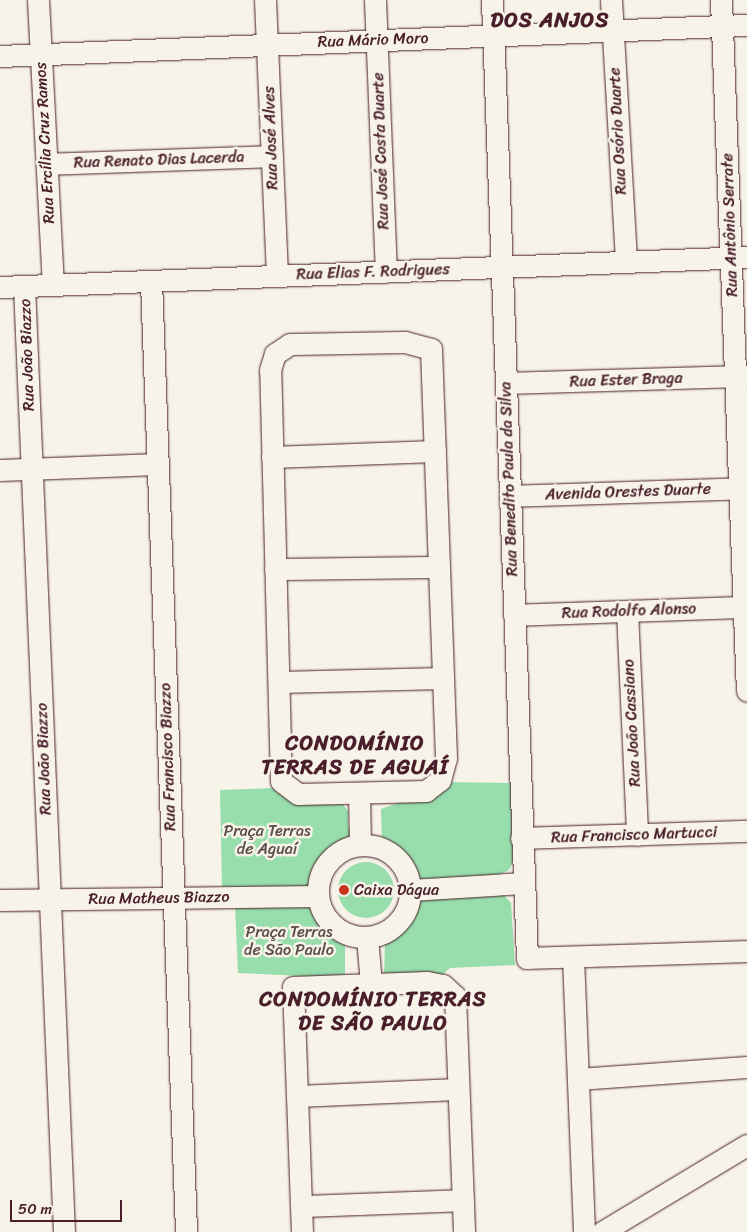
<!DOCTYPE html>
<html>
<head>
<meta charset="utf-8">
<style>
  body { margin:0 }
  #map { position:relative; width:747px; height:1232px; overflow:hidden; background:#f7f3e8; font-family:Sriracha,sans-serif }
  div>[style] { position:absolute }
  .green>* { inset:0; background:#97deac }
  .round { border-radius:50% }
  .roads { filter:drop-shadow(0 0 1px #4a1f2b) drop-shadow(0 0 1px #4a1f2b) }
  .minor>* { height:21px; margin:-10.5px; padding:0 10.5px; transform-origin:10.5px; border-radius:10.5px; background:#f7f3e8 }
  .minor>.ring { margin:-10.5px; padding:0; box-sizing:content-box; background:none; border:21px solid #f7f3e8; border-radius:50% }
  .dots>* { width:14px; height:14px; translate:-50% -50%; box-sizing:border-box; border:2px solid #f7f3e8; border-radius:50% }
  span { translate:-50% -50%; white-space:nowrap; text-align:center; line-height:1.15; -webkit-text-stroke:5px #f7f3e8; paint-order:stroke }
  .street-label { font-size:16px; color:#4a1f2b }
  .park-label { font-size:16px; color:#5d4f4b }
  .poi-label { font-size:16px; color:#4a1f2b }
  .left { translate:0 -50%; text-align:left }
  .district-label { font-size:21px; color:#4a1f2b; font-weight:700; letter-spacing:1px }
  .scale { position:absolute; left:10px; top:1200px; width:112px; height:22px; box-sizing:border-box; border:2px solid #4a1f2b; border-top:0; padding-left:6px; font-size:15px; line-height:18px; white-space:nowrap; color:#4a1f2b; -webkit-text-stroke:4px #f7f3e8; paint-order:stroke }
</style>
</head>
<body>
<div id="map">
  <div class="green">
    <div style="clip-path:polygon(447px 782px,512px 783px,515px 858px,509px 870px,499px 875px,418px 881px,409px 860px,382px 842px,381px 809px,409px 799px,434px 798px)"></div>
    <div style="clip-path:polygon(274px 788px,294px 800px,342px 803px,348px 811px,348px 826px,354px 827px,354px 842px,342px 843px,322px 858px,308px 886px,222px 888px,220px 790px)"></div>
    <div class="round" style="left:338px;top:862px;width:56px;height:56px"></div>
    <div style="clip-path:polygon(487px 893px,504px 895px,511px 903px,515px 965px,450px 968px,442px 975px,384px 975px,385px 942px,420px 900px)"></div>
    <div style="clip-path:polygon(235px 907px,310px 907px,324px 929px,345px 940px,345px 978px,238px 973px)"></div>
  </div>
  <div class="roads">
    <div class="minor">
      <div style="left:38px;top:0;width:285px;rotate:87deg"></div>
      <div style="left:265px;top:0;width:276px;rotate:87.5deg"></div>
      <div style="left:375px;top:0;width:272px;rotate:87.7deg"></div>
      <div style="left:492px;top:0;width:959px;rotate:87.91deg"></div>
      <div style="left:527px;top:958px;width:220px;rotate:-1.8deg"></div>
      <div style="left:611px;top:0;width:262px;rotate:86.7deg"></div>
      <div style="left:721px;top:0;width:691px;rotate:87.85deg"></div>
      <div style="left:0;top:56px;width:748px;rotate:-2.38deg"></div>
      <div style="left:47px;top:164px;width:225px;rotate:-2deg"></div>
      <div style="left:151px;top:281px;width:952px;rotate:87.89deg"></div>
      <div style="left:24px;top:286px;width:947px;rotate:87.58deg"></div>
      <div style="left:0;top:287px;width:748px;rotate:-2.3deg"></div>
      <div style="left:405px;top:342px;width:27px;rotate:15deg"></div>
      <div style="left:431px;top:349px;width:409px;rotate:87.9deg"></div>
      <div style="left:446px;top:758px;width:23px;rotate:105deg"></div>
      <div style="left:440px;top:780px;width:18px;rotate:142deg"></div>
      <div style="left:426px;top:791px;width:128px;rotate:178.7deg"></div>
      <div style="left:298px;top:794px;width:21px;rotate:-143deg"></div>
      <div style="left:281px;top:781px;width:411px;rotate:-91.5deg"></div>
      <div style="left:270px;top:370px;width:17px;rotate:-73deg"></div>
      <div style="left:275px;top:354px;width:18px;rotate:-34deg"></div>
      <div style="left:290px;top:344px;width:115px;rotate:-1deg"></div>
      <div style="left:506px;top:383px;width:241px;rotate:-1.7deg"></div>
      <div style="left:272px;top:457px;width:163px;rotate:-2.1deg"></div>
      <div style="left:0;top:470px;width:158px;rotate:-2.2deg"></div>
      <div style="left:510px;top:496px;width:237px;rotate:-1.9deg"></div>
      <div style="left:275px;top:569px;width:164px;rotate:-0.7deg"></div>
      <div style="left:627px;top:611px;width:224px;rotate:87.4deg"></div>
      <div style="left:514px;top:615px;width:231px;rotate:-2deg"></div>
      <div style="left:279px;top:682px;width:164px;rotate:-1.4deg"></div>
      <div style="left:359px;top:793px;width:52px;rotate:88.9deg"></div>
      <div style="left:521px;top:838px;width:226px;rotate:-1.8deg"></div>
      <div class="ring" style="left:318px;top:845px;width:71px;height:71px"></div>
      <div style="left:410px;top:890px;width:113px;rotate:-3.5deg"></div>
      <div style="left:0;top:900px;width:318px;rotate:-0.7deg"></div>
      <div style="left:367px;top:937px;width:47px;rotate:85.1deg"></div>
      <div style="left:573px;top:957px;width:275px;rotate:87.7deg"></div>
      <div style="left:578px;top:1079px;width:169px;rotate:-4.1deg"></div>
      <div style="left:297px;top:1096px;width:161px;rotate:-2.5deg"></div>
      <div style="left:301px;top:1206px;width:162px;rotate:-2.1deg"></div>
      <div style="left:302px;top:1232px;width:245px;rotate:-92.1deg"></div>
      <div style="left:293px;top:987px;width:134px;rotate:-2.1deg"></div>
      <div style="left:427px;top:982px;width:16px;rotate:11deg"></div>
      <div style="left:443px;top:985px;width:16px;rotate:43deg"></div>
      <div style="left:455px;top:996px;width:236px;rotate:87.8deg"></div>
      <div style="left:602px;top:1232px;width:169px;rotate:-31deg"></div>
    </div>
  </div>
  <div class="dots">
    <div style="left:344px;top:890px;background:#c8321e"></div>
  </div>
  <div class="street-label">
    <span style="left:373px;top:40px;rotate:-2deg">Rua Mário Moro</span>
    <span style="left:618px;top:131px;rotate:-93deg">Rua Osório Duarte</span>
    <span style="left:271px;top:138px;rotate:-92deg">Rua José Alves</span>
    <span style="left:45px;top:143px;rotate:-93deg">Rua Ercília Cruz Ramos</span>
    <span style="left:381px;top:151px;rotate:-92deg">Rua José Costa Duarte</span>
    <span style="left:159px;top:160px;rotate:-2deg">Rua Renato Dias Lacerda</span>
    <span style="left:730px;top:225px;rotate:-92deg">Rua Antônio Serrate</span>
    <span style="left:373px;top:272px;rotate:-2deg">Rua Elias F. Rodrigues</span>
    <span style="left:27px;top:355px;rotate:-92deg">Rua João Biazzo</span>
    <span style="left:626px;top:380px;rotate:-2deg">Rua Ester Braga</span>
    <span style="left:509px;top:479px;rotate:-92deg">Rua Benedito Paula da Silva</span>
    <span style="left:628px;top:492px;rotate:-2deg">Avenida Orestes Duarte</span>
    <span style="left:629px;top:611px;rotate:-2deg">Rua Rodolfo Alonso</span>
    <span style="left:632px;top:723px;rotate:-93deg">Rua João Cassiano</span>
    <span style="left:168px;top:757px;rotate:-92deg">Rua Francisco Biazzo</span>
    <span style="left:44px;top:759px;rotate:-92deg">Rua João Biazzo</span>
    <span style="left:634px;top:835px;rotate:-2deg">Rua Francisco Martucci</span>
    <span style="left:159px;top:898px;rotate:-1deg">Rua Matheus Biazzo</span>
  </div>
  <div class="park-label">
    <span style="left:267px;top:840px">Praça Terras<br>de Aguaí</span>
    <span style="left:289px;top:941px">Praça Terras<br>de São Paulo</span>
  </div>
  <div class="poi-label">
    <span class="left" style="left:354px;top:890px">Caixa Dágua</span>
  </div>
  <div class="district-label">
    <span style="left:550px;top:20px">DOS ANJOS</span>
    <span style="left:355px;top:755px">CONDOMÍNIO<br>TERRAS DE AGUAÍ</span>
    <span style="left:373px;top:1011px">CONDOMÍNIO TERRAS<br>DE SÃO PAULO</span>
  </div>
  <div class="scale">50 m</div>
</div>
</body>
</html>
